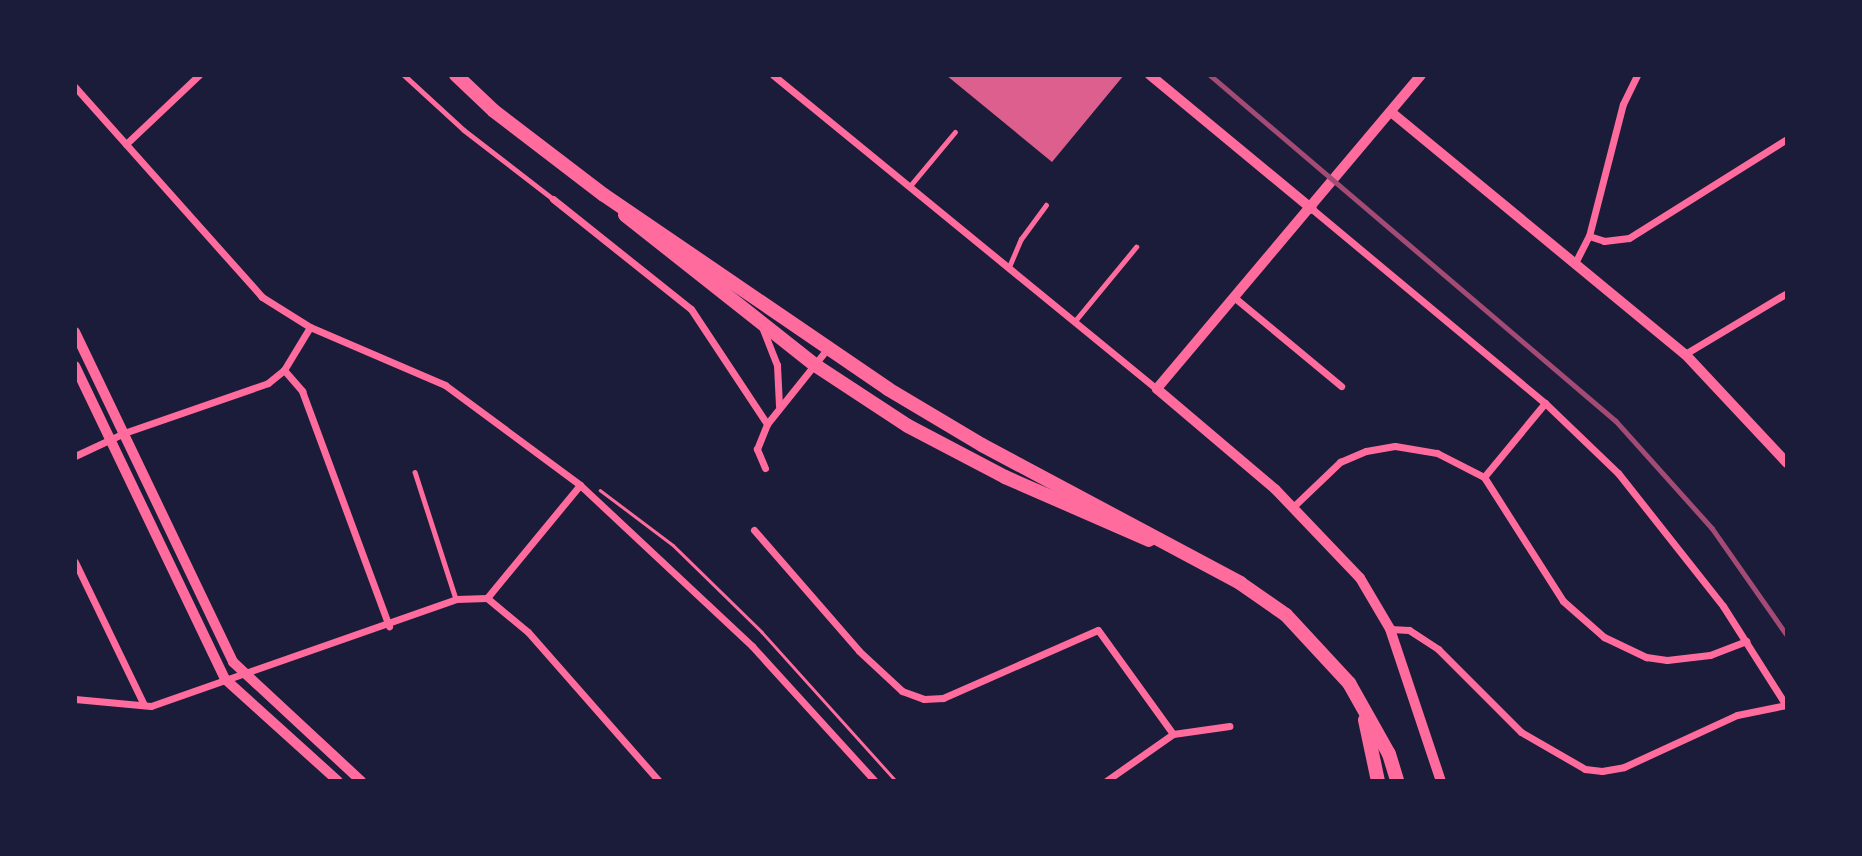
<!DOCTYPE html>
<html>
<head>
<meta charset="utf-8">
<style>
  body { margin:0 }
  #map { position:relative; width:1862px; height:856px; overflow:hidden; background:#1b1b3a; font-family:"IBM Plex Sans",sans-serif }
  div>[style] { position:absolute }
  .building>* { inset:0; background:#dd5f8e }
  .path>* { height:2.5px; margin:-1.25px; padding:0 1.25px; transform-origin:1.25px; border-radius:1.25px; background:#ff6b9d }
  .service>* { height:4.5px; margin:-2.25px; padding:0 2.25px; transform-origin:2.25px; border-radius:2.25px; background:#ff6b9d }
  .minor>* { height:7px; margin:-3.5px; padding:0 3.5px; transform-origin:3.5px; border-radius:3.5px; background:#ff6b9d }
  .tertiary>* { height:10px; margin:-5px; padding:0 5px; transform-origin:5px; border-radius:5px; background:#ff6b9d }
  .primary>* { height:14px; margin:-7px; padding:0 7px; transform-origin:7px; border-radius:7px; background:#ff6b9d }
  .rail>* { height:4.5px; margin:-2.25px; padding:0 2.25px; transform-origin:2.25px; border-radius:2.25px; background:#a44b75 }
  span { translate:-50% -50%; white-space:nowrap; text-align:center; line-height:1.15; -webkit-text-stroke:5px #1b1b3a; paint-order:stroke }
  .frame { position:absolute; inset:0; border:77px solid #1b1b3a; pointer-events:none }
</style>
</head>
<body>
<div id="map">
  <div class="building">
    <div style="clip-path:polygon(946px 75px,1124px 75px,1052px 162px)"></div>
  </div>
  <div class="path">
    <div style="left:600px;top:490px;width:91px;rotate:37deg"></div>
    <div style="left:673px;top:545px;width:124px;rotate:44.3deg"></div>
    <div style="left:762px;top:632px;width:200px;rotate:48deg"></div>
  </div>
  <div class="service">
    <div style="left:404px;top:75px;width:81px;rotate:42.5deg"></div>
    <div style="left:464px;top:130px;width:111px;rotate:37.7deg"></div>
    <div style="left:910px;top:186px;width:70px;rotate:-50.2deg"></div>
    <div style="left:1009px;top:267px;width:30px;rotate:-67deg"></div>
    <div style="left:1021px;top:239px;width:42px;rotate:-53.7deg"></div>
    <div style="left:1075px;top:321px;width:96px;rotate:-50.5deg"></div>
    <div style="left:415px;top:472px;width:133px;rotate:72.1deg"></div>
  </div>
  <div class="minor">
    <div style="left:773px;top:75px;width:496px;rotate:39.3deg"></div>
    <div style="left:75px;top:87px;width:281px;rotate:48.3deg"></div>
    <div style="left:262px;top:297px;width:57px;rotate:32deg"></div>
    <div style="left:310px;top:327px;width:147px;rotate:23.2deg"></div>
    <div style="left:445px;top:385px;width:168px;rotate:36.5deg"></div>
    <div style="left:580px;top:485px;width:236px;rotate:43.1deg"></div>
    <div style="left:752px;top:646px;width:183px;rotate:47.7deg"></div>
    <div style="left:126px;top:144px;width:100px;rotate:-43.4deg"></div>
    <div style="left:553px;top:199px;width:176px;rotate:38.6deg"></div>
    <div style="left:691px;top:309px;width:138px;rotate:56.5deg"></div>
    <div style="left:1312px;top:209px;width:303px;rotate:39.8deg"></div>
    <div style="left:1545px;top:403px;width:101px;rotate:43.8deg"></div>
    <div style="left:1618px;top:473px;width:169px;rotate:51.7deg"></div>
    <div style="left:1723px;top:606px;width:120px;rotate:57.6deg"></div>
    <div style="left:1589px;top:236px;width:16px;rotate:18deg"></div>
    <div style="left:1604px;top:241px;width:25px;rotate:-7deg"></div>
    <div style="left:1629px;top:238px;width:186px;rotate:-32.1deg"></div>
    <div style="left:1575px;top:263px;width:30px;rotate:-63deg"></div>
    <div style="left:1589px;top:236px;width:136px;rotate:-75.6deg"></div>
    <div style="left:1623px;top:104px;width:32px;rotate:-64deg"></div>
    <div style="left:1235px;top:298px;width:138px;rotate:39.7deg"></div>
    <div style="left:762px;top:327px;width:41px;rotate:68.5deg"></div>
    <div style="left:777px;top:365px;width:41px;rotate:87.2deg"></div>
    <div style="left:1685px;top:354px;width:119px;rotate:-30.9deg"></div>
    <div style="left:284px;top:370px;width:28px;rotate:49deg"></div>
    <div style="left:302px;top:391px;width:251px;rotate:69.7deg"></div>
    <div style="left:75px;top:456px;width:54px;rotate:-25.1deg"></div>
    <div style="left:124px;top:433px;width:152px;rotate:-19.1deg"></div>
    <div style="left:268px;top:383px;width:21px;rotate:-39deg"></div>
    <div style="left:284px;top:370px;width:50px;rotate:-58.8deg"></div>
    <div style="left:765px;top:468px;width:21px;rotate:-113deg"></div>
    <div style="left:757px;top:449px;width:27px;rotate:-68deg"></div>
    <div style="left:767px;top:424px;width:96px;rotate:-51.3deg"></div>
    <div style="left:1484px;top:477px;width:96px;rotate:-50.5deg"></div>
    <div style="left:580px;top:485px;width:146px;rotate:129.5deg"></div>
    <div style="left:487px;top:598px;width:53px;rotate:39.7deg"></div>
    <div style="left:528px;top:632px;width:198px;rotate:48.7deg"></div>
    <div style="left:1294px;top:506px;width:64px;rotate:-43.7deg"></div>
    <div style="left:1340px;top:462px;width:28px;rotate:-23deg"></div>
    <div style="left:1366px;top:451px;width:29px;rotate:-10deg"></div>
    <div style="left:1395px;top:446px;width:43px;rotate:9.5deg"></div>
    <div style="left:1437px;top:453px;width:53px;rotate:27.1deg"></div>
    <div style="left:1484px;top:477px;width:147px;rotate:57.5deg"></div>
    <div style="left:1563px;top:601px;width:55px;rotate:41.3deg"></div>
    <div style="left:1604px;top:637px;width:47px;rotate:25.5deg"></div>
    <div style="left:1646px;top:657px;width:21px;rotate:8deg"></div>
    <div style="left:1667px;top:660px;width:43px;rotate:-6.6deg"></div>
    <div style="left:1710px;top:655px;width:39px;rotate:-21deg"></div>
    <div style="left:754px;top:530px;width:160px;rotate:49deg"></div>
    <div style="left:859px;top:651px;width:59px;rotate:42.9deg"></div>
    <div style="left:902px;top:691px;width:23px;rotate:20deg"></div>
    <div style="left:924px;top:699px;width:19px;rotate:-3deg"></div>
    <div style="left:943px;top:698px;width:169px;rotate:-23.7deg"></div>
    <div style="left:1098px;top:630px;width:128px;rotate:54.2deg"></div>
    <div style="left:75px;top:562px;width:159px;rotate:64.2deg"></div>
    <div style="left:1390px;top:629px;width:19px;rotate:3deg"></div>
    <div style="left:1409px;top:630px;width:35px;rotate:33deg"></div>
    <div style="left:1438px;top:649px;width:117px;rotate:45deg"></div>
    <div style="left:1521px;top:732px;width:74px;rotate:30deg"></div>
    <div style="left:1585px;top:769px;width:17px;rotate:7deg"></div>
    <div style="left:1602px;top:771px;width:22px;rotate:-10deg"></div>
    <div style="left:1624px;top:767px;width:124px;rotate:-24.7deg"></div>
    <div style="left:1737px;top:715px;width:50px;rotate:-11.5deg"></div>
    <div style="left:75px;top:699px;width:76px;rotate:5.3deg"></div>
    <div style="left:151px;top:706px;width:323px;rotate:-19.3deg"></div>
    <div style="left:456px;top:599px;width:31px;rotate:-2deg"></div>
    <div style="left:1106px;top:781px;width:82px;rotate:-35deg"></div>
    <div style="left:1173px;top:734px;width:57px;rotate:-8.1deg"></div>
  </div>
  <div class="tertiary">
    <div style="left:1150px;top:75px;width:210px;rotate:39.6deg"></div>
    <div style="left:1421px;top:75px;width:410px;rotate:130.1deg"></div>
    <div style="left:1157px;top:389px;width:155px;rotate:40.3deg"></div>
    <div style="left:1275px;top:489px;width:123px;rotate:46.3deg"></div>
    <div style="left:1360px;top:578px;width:59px;rotate:59.5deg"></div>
    <div style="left:1390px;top:629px;width:160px;rotate:71.5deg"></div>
    <div style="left:1391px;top:112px;width:381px;rotate:39.5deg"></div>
    <div style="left:1685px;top:354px;width:149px;rotate:46.9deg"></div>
    <div style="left:75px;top:332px;width:366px;rotate:64.4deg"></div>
    <div style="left:233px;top:662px;width:175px;rotate:42.9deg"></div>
    <div style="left:75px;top:366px;width:347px;rotate:64.4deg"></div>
    <div style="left:225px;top:679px;width:152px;rotate:42.1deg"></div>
  </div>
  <div class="primary">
    <div style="left:456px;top:75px;width:52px;rotate:43.5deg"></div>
    <div style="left:494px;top:111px;width:138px;rotate:37.4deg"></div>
    <div style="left:604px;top:195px;width:344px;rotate:34.3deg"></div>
    <div style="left:888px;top:389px;width:109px;rotate:30.8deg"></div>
    <div style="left:982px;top:445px;width:293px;rotate:28.1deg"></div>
    <div style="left:1240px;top:583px;width:56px;rotate:34.8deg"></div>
    <div style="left:1286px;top:615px;width:93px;rotate:47.2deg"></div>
    <div style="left:1349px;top:683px;width:81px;rotate:60.6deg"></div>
    <div style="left:1389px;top:754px;width:28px;rotate:73deg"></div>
    <div style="left:625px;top:215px;width:242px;rotate:38.3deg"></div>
    <div style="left:815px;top:365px;width:111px;rotate:33.3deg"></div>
    <div style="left:908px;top:426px;width:110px;rotate:27.7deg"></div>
    <div style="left:1005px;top:477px;width:157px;rotate:23.6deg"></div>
    <div style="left:1365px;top:720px;width:62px;rotate:78deg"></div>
  </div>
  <div class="rail">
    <div style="left:1210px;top:75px;width:533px;rotate:40.44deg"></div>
    <div style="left:1616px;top:421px;width:144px;rotate:48.1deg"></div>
    <div style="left:1712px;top:528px;width:131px;rotate:55deg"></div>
  </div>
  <div class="frame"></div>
</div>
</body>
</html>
